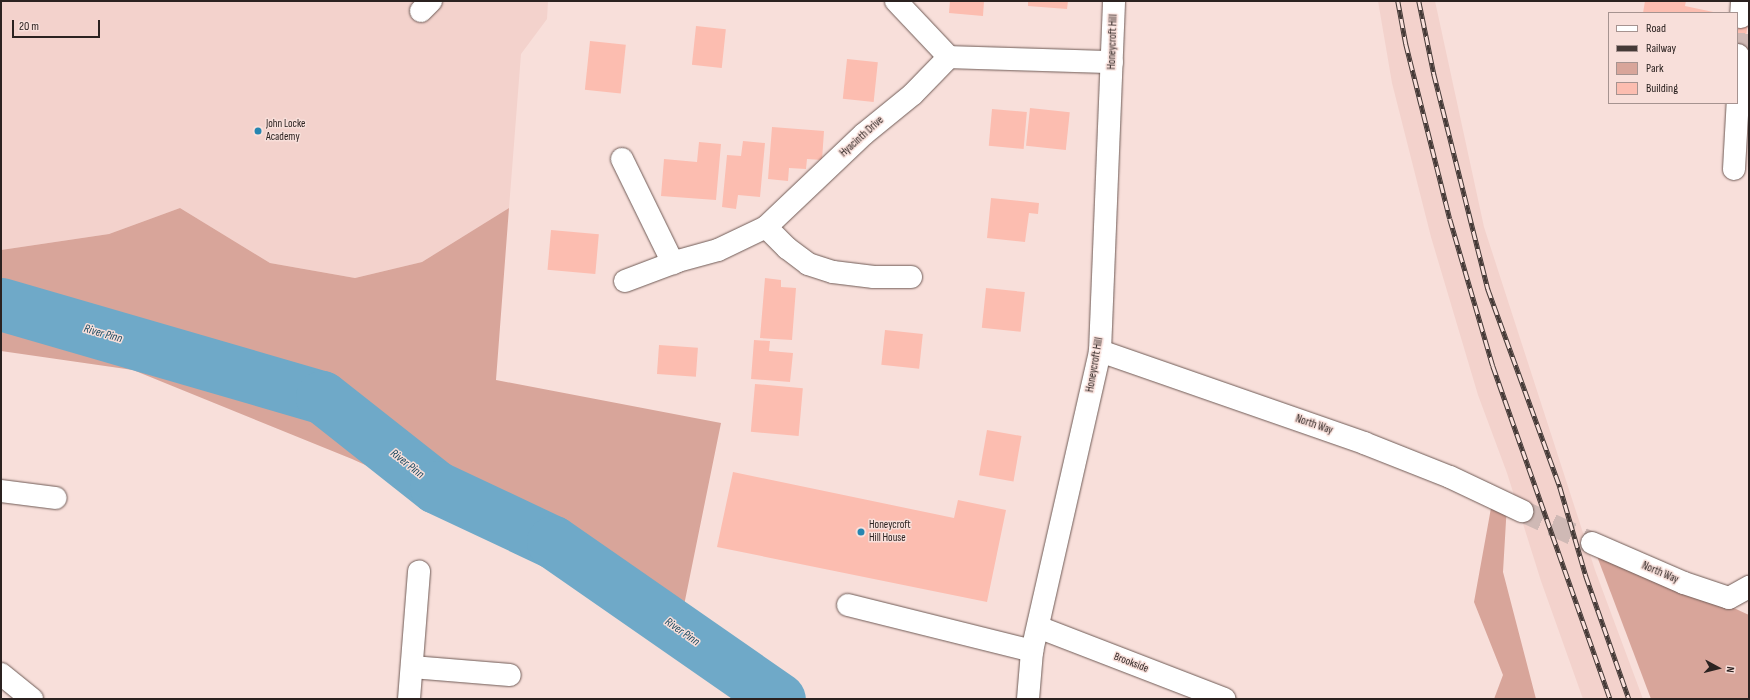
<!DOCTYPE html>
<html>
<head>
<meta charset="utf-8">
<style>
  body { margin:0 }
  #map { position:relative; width:1750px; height:700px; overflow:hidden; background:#f8dfda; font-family:"Sofia Sans Condensed",sans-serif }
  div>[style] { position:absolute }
  .built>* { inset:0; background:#f3d2cc }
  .green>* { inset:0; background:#d8a59a }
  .river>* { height:53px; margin:-26.5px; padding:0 26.5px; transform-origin:26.5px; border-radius:26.5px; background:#6fa9c8 }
  .building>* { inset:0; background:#fcbdb0; transform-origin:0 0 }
  .minor-tunnel>* { height:22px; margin-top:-11px; transform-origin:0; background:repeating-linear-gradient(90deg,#cfb9b5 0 22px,transparent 0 33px) }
  .roads { filter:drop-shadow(0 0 1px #6f5b56) drop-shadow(0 0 1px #6f5b56) }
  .minor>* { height:22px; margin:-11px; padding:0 11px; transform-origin:11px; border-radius:11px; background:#fff }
  .rail>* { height:4.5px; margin-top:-2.25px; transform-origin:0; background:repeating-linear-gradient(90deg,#f8dfda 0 9px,#453a37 0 18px); box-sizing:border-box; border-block:1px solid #453a37 }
  .dots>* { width:11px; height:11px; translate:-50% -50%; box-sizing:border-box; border:2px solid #f8dfda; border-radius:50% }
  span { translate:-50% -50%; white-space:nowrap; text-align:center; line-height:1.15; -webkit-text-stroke:3px #f8dfda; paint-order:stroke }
  .street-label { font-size:11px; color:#2b2220 }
  .poi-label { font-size:11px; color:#2b2220 }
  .left { translate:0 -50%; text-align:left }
  .water-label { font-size:12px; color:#1c4b61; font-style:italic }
  .frame { position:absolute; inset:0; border:2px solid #2b2220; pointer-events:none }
  .legend { position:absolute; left:1608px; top:12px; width:130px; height:92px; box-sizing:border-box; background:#f8dfda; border:1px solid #a69390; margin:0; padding:5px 7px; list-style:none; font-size:12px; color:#2b2220 }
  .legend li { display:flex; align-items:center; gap:8px; height:20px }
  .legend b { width:20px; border:1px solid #a69390 }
  .north { position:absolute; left:1698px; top:648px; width:40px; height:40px; -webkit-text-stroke:3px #f8dfda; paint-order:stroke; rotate:97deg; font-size:11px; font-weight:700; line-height:16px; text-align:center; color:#2b2220 }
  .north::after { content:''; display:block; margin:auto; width:14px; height:18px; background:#2b2220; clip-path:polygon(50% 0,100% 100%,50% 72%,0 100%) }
  .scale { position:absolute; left:12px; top:20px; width:88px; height:18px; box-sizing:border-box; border:2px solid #2b2220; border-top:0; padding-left:5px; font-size:12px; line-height:14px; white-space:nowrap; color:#2b2220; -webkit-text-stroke:3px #f8dfda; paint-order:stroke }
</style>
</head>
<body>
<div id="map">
  <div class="built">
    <div style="clip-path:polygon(1px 1px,548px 1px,547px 19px,521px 54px,509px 208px,422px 262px,355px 278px,270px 263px,180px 208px,109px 234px,1px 250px)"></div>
    <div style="clip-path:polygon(1378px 1px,1435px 1px,1484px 227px,1595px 570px,1643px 699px,1583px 699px,1541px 581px,1507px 473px,1478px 395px,1431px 237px,1392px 83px)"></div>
  </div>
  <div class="green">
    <div style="clip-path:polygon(180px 208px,270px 263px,355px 278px,422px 262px,509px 208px,496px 380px,721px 423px,679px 630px,543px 545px,352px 459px,133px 370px,1px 351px,1px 250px,109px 234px)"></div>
    <div style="clip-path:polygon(1493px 497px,1507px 504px,1503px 572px,1536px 699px,1494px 699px,1503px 675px,1474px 602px)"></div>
    <div style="clip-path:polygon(1592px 543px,1749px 615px,1749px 699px,1651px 699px)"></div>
  </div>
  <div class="river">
    <div style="left:1px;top:304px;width:334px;rotate:16.2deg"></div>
    <div style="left:322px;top:397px;width:145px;rotate:38.3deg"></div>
    <div style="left:436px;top:487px;width:129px;rotate:25.2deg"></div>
    <div style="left:553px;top:542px;width:275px;rotate:34.8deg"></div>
  </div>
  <div class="building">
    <div style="clip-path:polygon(950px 1px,984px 1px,983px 16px,949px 13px)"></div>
    <div style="clip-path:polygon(1028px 1px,1068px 1px,1067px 9px,1028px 6px)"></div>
    <div style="clip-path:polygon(1645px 1px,1686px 1px,1685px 6px,1718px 13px,1643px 13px)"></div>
    <div style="left:1737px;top:16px;width:12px;height:39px;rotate:9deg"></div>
    <div style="left:696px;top:26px;width:30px;height:39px;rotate:6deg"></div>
    <div style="left:590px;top:41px;width:36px;height:49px;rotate:6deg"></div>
    <div style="left:847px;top:59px;width:31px;height:40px;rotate:6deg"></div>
    <div style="left:1030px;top:108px;width:40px;height:38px;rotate:6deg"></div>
    <div style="left:992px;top:109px;width:35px;height:37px;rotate:5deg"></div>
    <div style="clip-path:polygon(772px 127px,824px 131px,822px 160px,807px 159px,806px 169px,789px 168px,788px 181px,768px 179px)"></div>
    <div style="clip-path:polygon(743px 141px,765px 143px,760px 197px,738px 195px,736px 209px,722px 207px,727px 155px,741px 156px)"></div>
    <div style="clip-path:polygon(699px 142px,721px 144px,716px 200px,661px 196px,664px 159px,697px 162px)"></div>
    <div style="clip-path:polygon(991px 198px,1039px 203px,1038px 214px,1029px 213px,1025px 242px,987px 238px)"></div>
    <div style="left:551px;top:230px;width:48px;height:40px;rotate:5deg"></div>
    <div style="clip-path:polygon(765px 278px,781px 280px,781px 287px,796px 288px,792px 340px,760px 338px)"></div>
    <div style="left:986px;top:288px;width:39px;height:40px;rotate:6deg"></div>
    <div style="left:885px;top:330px;width:38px;height:35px;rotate:6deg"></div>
    <div style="clip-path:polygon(754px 340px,770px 341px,769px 351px,793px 353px,790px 382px,751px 379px)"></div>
    <div style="left:659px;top:345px;width:39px;height:29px;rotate:4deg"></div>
    <div style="left:755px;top:384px;width:48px;height:48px;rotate:5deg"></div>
    <div style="left:987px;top:430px;width:35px;height:46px;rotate:10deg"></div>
    <div style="clip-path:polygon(733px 472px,954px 518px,958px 500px,1006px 510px,987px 602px,717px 547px)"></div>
  </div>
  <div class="minor-tunnel">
    <div style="left:1738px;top:55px;width:38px;rotate:-85deg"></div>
    <div style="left:1522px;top:511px;width:77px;rotate:24.6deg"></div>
  </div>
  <div class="roads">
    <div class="minor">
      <div style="left:896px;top:1px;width:77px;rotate:46.6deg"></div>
      <div style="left:421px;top:11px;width:14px;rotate:-45deg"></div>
      <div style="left:1741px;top:17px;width:16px;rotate:-86deg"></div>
      <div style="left:1738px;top:55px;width:25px;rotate:88deg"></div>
      <div style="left:622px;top:159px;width:116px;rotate:63.9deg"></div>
      <div style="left:1734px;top:169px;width:89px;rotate:-86.8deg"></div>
      <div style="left:1739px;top:80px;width:10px"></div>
      <div style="left:766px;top:227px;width:30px;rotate:45deg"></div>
      <div style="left:787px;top:248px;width:26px;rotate:37deg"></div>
      <div style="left:808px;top:264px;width:26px;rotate:18deg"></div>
      <div style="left:833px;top:272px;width:41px;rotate:7deg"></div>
      <div style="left:874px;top:277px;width:37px"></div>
      <div style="left:625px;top:281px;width:57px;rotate:-20.7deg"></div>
      <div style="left:678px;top:261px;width:41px;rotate:-15.4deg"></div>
      <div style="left:718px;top:250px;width:53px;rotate:-25.6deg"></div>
      <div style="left:766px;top:227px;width:135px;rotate:-43.5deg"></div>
      <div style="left:864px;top:134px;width:63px;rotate:-39.2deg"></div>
      <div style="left:913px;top:94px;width:52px;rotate:-45.8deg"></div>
      <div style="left:949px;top:57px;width:163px;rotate:1.8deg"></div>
      <div style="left:1100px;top:351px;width:280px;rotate:19.2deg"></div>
      <div style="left:1364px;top:443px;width:92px;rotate:21.6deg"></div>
      <div style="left:1450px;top:477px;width:80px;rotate:25.3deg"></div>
      <div style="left:1px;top:491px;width:55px;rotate:7.3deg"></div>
      <div style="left:1592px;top:543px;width:100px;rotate:23.5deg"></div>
      <div style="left:1684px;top:583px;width:47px;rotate:18.4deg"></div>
      <div style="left:1729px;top:598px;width:23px;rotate:-29deg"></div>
      <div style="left:848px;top:605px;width:190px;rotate:14deg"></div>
      <div style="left:1038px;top:627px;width:200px;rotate:21.1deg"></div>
      <div style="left:412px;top:667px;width:98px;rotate:4.7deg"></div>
      <div style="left:1px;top:674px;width:40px;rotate:39deg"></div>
      <div style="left:409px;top:699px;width:128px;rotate:-85.5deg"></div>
      <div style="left:1028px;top:699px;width:48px;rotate:-85.2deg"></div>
      <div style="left:1032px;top:651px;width:308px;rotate:-77.2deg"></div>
      <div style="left:1100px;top:351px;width:350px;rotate:-87.7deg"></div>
    </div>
  </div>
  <div class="rail">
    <div style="left:1398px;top:1px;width:44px;rotate:79.5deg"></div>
    <div style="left:1406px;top:44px;width:180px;rotate:75.9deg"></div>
    <div style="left:1450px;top:219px;width:153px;rotate:73.7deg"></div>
    <div style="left:1493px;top:366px;width:353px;rotate:70.6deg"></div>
    <div style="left:1419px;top:1px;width:75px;rotate:78.4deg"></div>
    <div style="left:1434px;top:74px;width:222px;rotate:75.9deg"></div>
    <div style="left:1488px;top:289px;width:211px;rotate:70deg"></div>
    <div style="left:1560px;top:487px;width:93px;rotate:73.7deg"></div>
    <div style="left:1586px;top:576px;width:130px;rotate:70.7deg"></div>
  </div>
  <div class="dots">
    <div style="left:258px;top:131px;background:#2586b1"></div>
    <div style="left:861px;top:532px;background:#2586b1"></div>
  </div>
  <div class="street-label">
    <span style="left:1113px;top:42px;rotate:-88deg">Honeycroft Hill</span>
    <span style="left:862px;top:137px;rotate:-42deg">Hyacinth Drive</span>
    <span style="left:1095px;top:365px;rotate:-80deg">Honeycroft Hill</span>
    <span style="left:1314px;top:425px;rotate:19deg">North Way</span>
    <span style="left:1660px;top:573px;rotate:23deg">North Way</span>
    <span style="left:1131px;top:663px;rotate:21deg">Brookside</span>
  </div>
  <div class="poi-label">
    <span class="left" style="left:266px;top:131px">John Locke<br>Academy</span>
    <span class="left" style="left:869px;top:532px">Honeycroft<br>Hill House</span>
  </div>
  <div class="water-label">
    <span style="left:103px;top:334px;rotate:16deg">River Pinn</span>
    <span style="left:407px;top:464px;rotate:38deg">River Pinn</span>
    <span style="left:682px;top:632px;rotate:35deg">River Pinn</span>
  </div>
  <div class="frame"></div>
  <ul class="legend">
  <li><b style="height:5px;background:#fff"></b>Road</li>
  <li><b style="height:5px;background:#453a37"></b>Railway</li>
  <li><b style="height:11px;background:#d8a59a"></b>Park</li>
  <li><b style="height:11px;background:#fcbdb0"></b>Building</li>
  </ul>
  <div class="north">N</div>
  <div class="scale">20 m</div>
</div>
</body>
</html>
